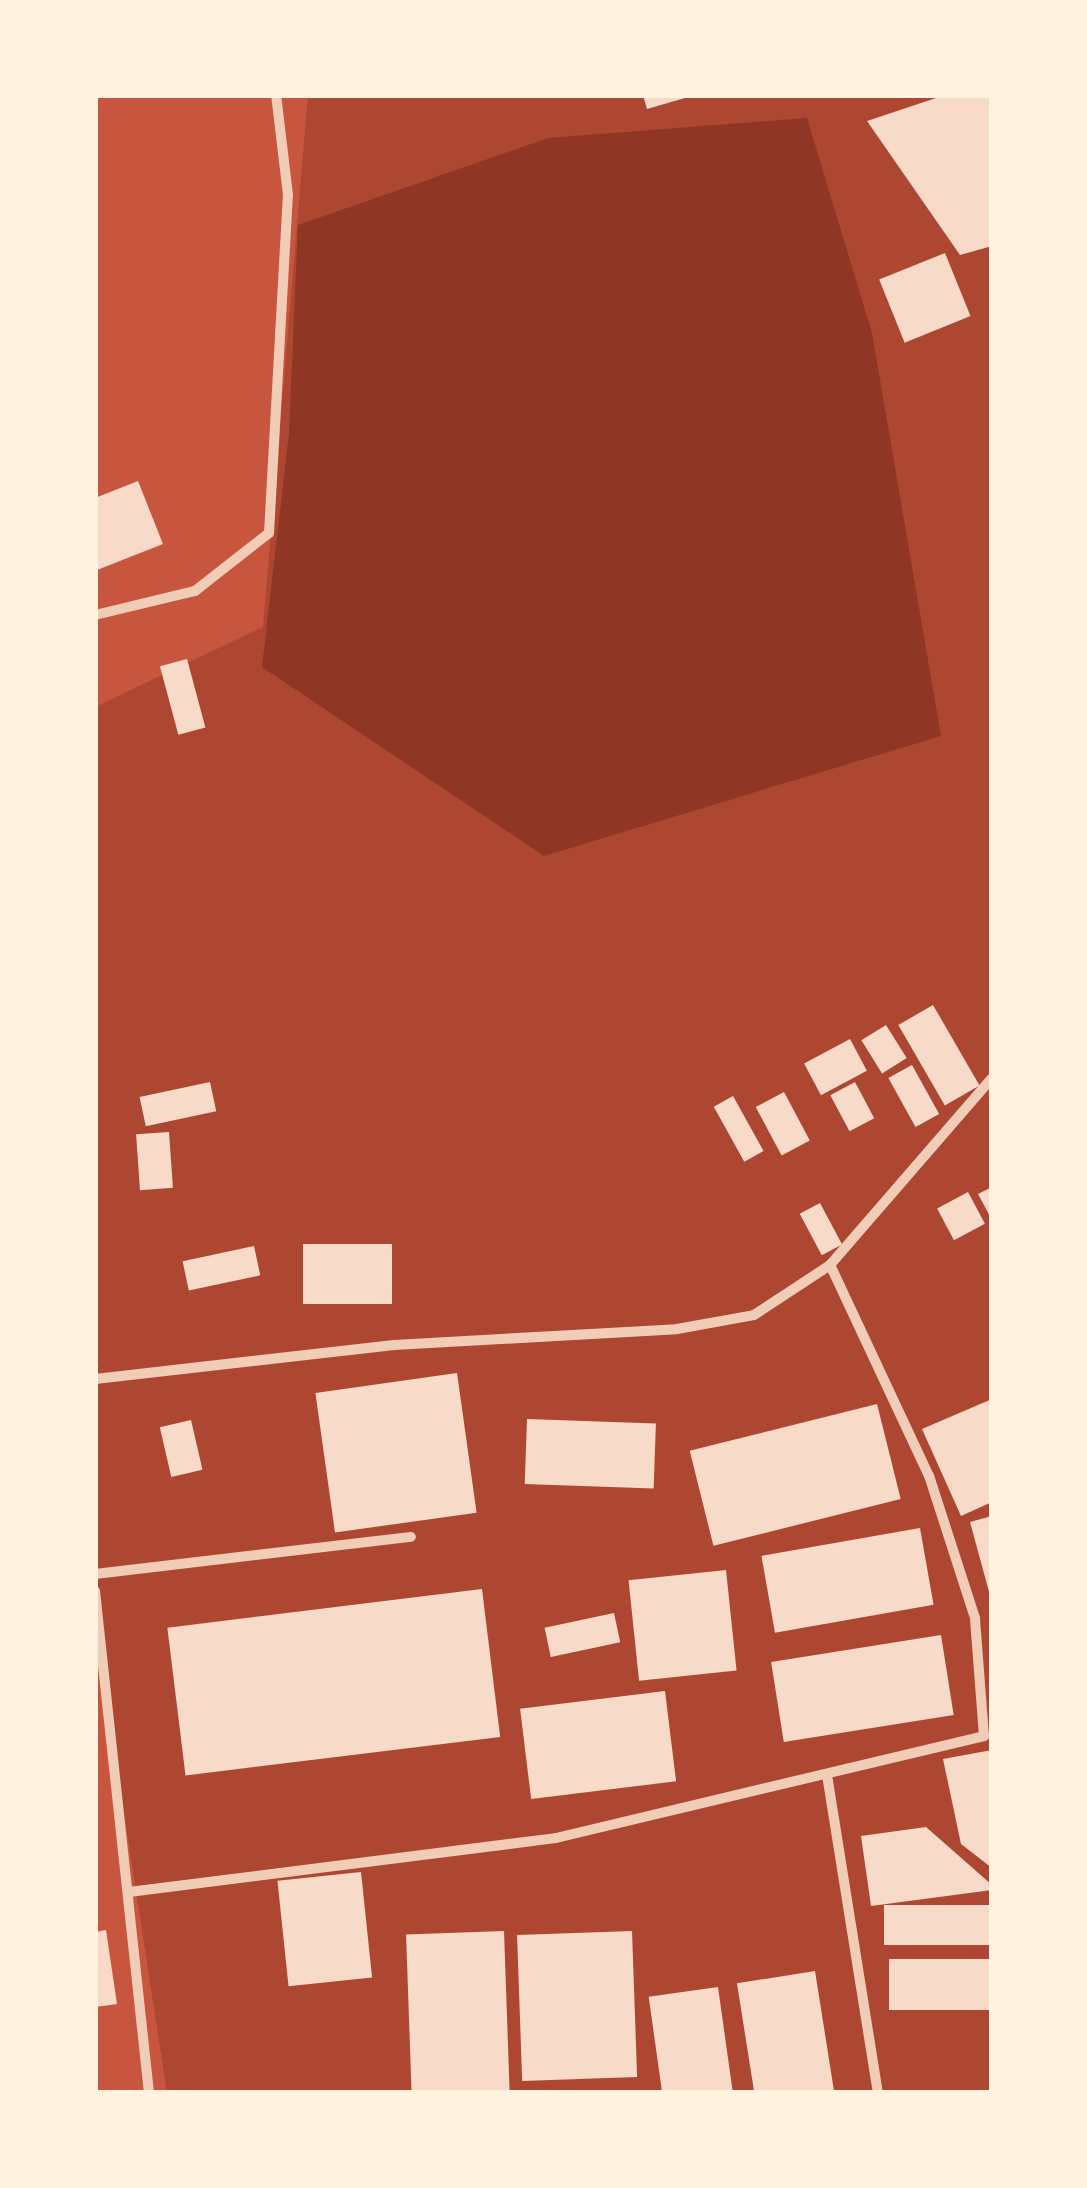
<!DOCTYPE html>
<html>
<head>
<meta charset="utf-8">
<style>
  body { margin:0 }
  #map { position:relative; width:1087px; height:2188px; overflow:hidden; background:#c8553d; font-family:Overpass,sans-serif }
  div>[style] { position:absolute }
  .green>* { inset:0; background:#ae4732 }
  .water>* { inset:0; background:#8f3625 }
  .building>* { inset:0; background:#f7dbc8; transform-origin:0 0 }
  .minor>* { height:10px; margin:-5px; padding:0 5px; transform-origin:5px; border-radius:5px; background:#f1ccb7 }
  span { translate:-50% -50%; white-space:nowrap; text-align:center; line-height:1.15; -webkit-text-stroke:10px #fff3e0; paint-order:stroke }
  .frame { position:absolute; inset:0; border:98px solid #fff3e0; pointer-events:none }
</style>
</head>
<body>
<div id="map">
  <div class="green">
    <div style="clip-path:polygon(308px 95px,992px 95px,992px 2093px,167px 2093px,95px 1624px,95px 707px,263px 627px)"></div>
  </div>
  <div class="water">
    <div style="clip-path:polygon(807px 118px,872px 333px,941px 736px,544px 856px,262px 667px,289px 433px,298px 225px,548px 138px)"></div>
  </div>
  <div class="building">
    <div style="clip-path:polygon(643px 95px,692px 95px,692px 96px,647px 109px)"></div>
    <div style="clip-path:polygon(945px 95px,992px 95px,992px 246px,960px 255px,867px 121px)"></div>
    <div style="left:945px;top:253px;width:68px;height:71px;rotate:68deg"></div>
    <div style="clip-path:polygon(138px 481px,163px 544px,97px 570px,95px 498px)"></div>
    <div style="left:187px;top:659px;width:71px;height:28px;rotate:75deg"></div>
    <div style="left:933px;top:1005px;width:93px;height:40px;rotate:60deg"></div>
    <div style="left:886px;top:1025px;width:39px;height:29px;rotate:58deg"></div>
    <div style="left:850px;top:1039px;width:36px;height:52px;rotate:62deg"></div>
    <div style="left:912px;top:1065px;width:56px;height:27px;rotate:61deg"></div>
    <div style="left:210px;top:1082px;width:30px;height:72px;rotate:78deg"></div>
    <div style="left:855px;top:1082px;width:41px;height:28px;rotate:62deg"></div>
    <div style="left:784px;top:1092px;width:55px;height:32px;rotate:62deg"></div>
    <div style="left:733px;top:1096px;width:63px;height:22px;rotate:61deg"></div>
    <div style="left:169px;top:1132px;width:56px;height:33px;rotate:86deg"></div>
    <div style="clip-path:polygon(992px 1187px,992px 1220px,978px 1194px)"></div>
    <div style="left:968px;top:1192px;width:36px;height:35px;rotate:62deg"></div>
    <div style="left:820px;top:1203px;width:47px;height:23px;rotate:62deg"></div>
    <div style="left:303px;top:1244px;width:89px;height:60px"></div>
    <div style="left:254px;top:1246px;width:30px;height:73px;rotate:78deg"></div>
    <div style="left:457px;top:1373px;width:141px;height:143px;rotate:82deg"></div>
    <div style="clip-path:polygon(992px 1399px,992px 1502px,961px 1516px,922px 1429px)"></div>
    <div style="left:877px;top:1404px;width:98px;height:193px;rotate:76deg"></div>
    <div style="left:527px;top:1419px;width:129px;height:65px;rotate:2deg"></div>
    <div style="left:191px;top:1420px;width:51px;height:32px;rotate:77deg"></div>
    <div style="clip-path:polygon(992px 1516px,992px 1598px,991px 1599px,970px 1522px)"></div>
    <div style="left:920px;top:1528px;width:78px;height:161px;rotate:80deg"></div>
    <div style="left:726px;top:1570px;width:101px;height:98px;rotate:84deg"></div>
    <div style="left:482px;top:1589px;width:149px;height:317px;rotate:83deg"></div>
    <div style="left:614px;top:1613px;width:30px;height:71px;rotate:78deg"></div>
    <div style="left:941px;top:1635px;width:81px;height:172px;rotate:81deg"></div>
    <div style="left:665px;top:1691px;width:91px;height:146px;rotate:83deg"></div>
    <div style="clip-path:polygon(992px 1750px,992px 1868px,961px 1844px,943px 1759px)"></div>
    <div style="clip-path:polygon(926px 1827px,992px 1885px,992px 1890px,871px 1906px,861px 1836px)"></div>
    <div style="left:361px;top:1872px;width:106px;height:84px;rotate:84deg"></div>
    <div style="left:992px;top:1905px;width:40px;height:108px;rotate:90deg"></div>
    <div style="clip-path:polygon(106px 1930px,117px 2004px,95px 2007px,95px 1932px)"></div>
    <div style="left:504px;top:1931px;width:162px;height:98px;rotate:88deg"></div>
    <div style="left:632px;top:1931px;width:146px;height:115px;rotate:88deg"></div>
    <div style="left:992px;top:1959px;width:51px;height:103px;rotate:90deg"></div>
    <div style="left:815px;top:1971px;width:124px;height:79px;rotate:81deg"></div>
    <div style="left:718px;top:1987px;width:107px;height:70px;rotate:82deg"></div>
  </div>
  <div class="minor">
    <div style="left:95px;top:615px;width:103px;rotate:-13.5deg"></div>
    <div style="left:195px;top:591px;width:94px;rotate:-38.1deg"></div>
    <div style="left:269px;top:533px;width:339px;rotate:-86.8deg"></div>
    <div style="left:288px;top:195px;width:101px;rotate:-96.8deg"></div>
    <div style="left:95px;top:1379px;width:301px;rotate:-6.5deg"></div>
    <div style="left:394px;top:1345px;width:283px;rotate:-3.2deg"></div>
    <div style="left:677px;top:1329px;width:78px;rotate:-10.3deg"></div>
    <div style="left:754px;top:1315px;width:91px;rotate:-33.3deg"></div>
    <div style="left:830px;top:1265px;width:247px;rotate:-49.1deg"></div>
    <div style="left:95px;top:1574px;width:318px;rotate:-6.7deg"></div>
    <div style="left:95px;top:1591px;width:505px;rotate:83.86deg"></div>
    <div style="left:827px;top:1775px;width:322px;rotate:80.9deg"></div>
    <div style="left:129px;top:1892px;width:430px;rotate:-7.2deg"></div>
    <div style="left:556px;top:1838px;width:440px;rotate:-13.4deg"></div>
    <div style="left:984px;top:1736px;width:118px;rotate:-94.4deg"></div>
    <div style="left:975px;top:1618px;width:149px;rotate:-107.9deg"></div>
    <div style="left:929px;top:1476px;width:233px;rotate:-115.1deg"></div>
  </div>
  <div class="frame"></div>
</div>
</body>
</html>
